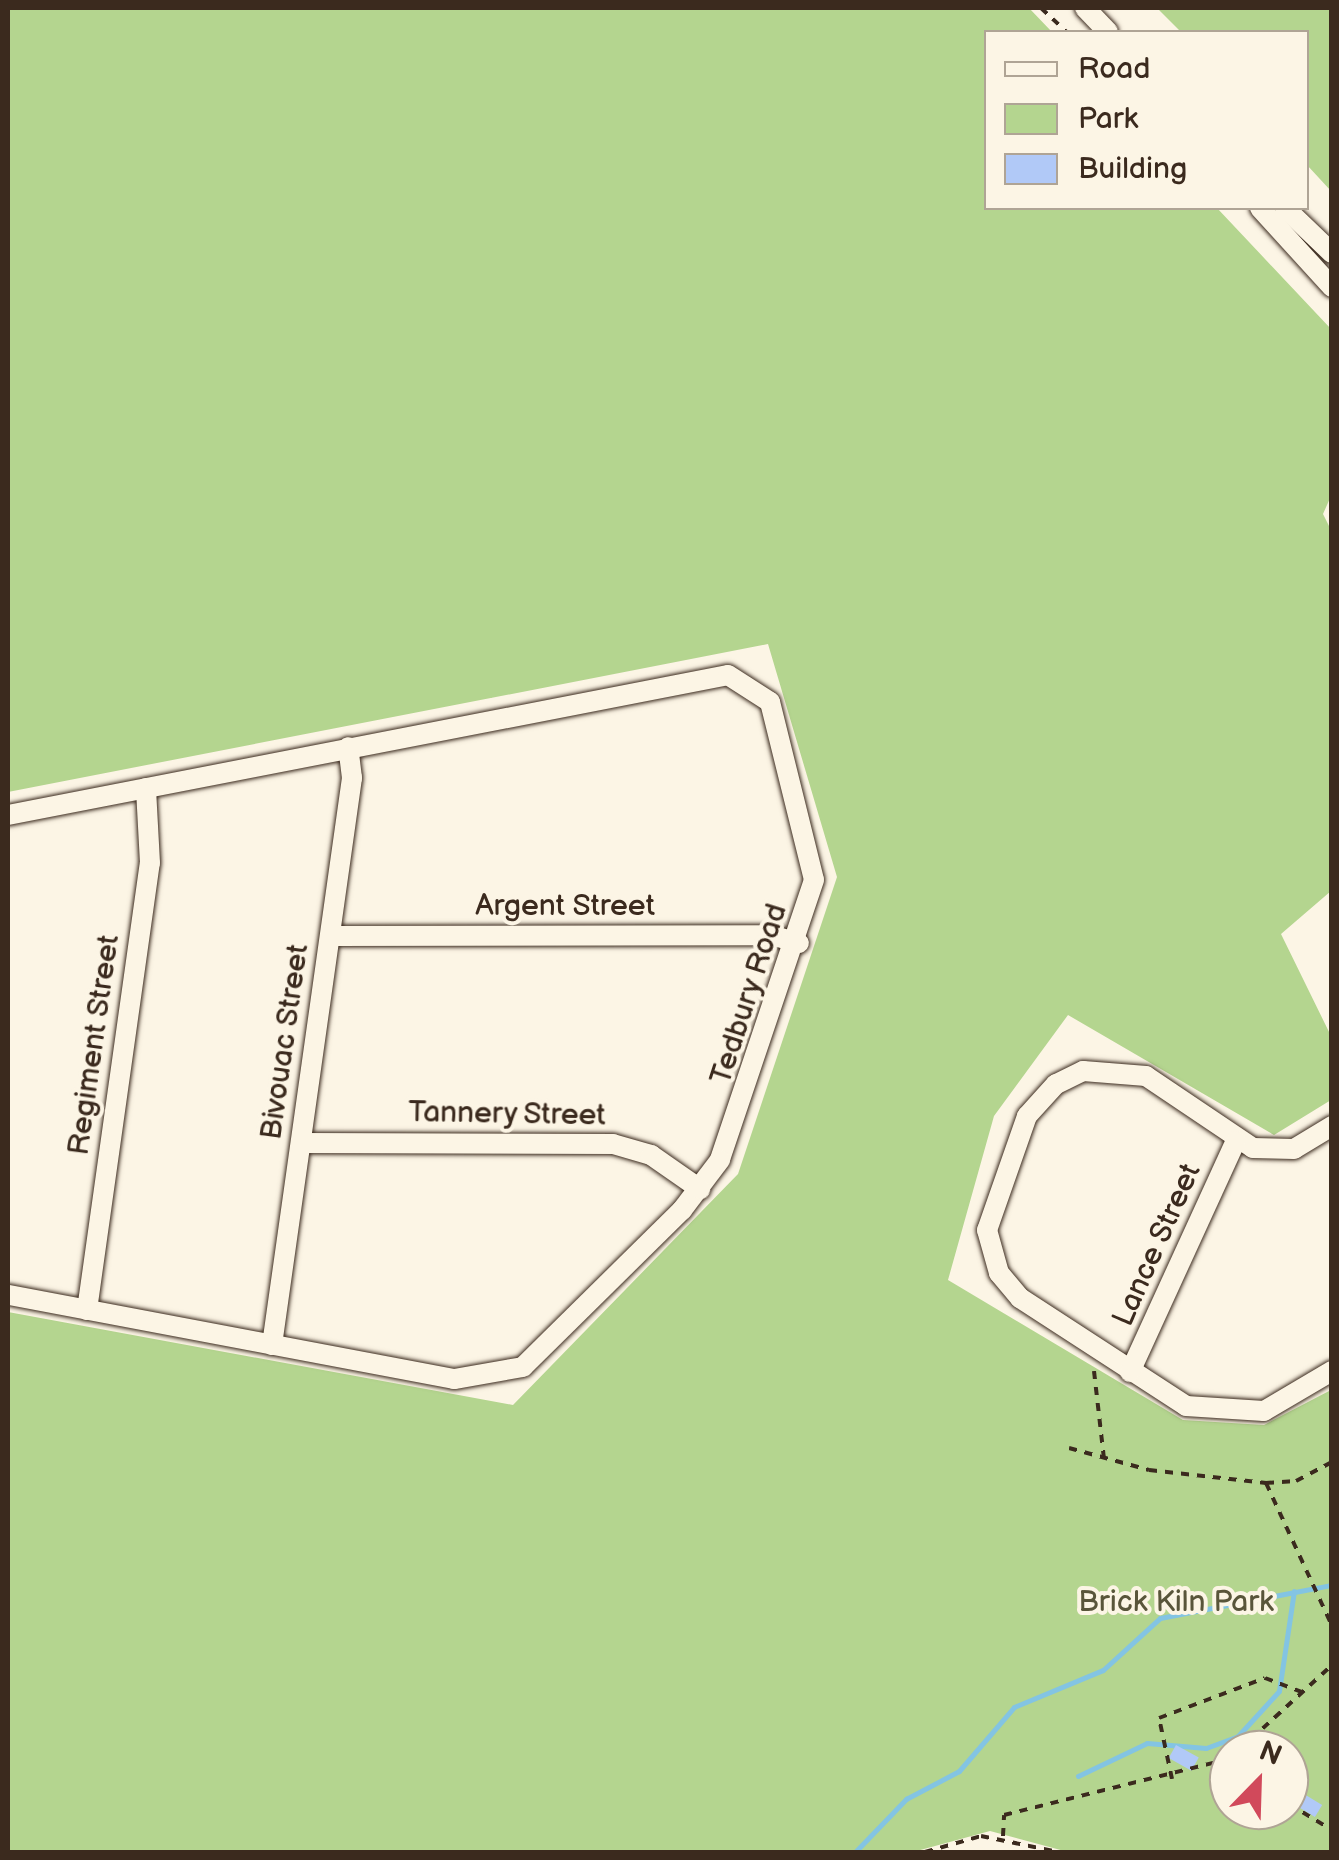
<!DOCTYPE html>
<html>
<head>
<meta charset="utf-8">
<style>
  body { margin:0 }
  #map { position:relative; width:1339px; height:1860px; overflow:hidden; background:#fcf5e5; font-family:"Balsamiq Sans",sans-serif }
  div>[style] { position:absolute }
  .green>* { inset:0; background:#b4d58f }
  .stream>* { height:5px; margin:-2.5px; padding:0 2.5px; transform-origin:2.5px; border-radius:2.5px; background:#83c4e3 }
  .building>* { inset:0; background:#b1c9f7; transform-origin:0 0 }
  .path>* { height:4px; margin-top:-2px; transform-origin:0; background:repeating-linear-gradient(90deg,#3b2a1e 0 8px,transparent 0 16px) }
  .roads { filter:drop-shadow(0 0 2px #3b2a1e) drop-shadow(0 0 2px #3b2a1e) }
  .minor>* { height:20px; margin:-10px; padding:0 10px; transform-origin:10px; border-radius:10px; background:#fcf5e5 }
  span { translate:-50% -50%; white-space:nowrap; text-align:center; line-height:1.15; -webkit-text-stroke:8px #fcf5e5; paint-order:stroke }
  .street-label { font-size:30px; color:#3b2a1e }
  .park-label { font-size:30px; color:#59553a }
  .frame { position:absolute; inset:0; border:10px solid #3b2a1e; pointer-events:none }
  .legend { position:absolute; left:984px; top:30px; width:325px; height:180px; box-sizing:border-box; background:#fcf5e5; border:2px solid #afa495; margin:0; padding:12px 18px; list-style:none; font-size:30px; color:#3b2a1e }
  .legend li { display:flex; align-items:center; gap:20px; height:50px }
  .legend b { width:50px; border:2px solid #afa495 }
  .north { position:absolute; left:1209px; top:1730px; width:100px; height:100px; box-sizing:border-box; background:#fcf5e5; border:2px solid #afa495; border-radius:50%; rotate:23deg; font-size:28px; font-weight:700; line-height:40px; text-align:center; color:#3b2a1e }
  .north::after { content:''; display:block; margin:auto; width:35px; height:45px; background:#d1495b; clip-path:polygon(50% 0,100% 100%,50% 72%,0 100%) }
</style>
</head>
<body>
<div id="map">
  <div class="green">
    <div style="clip-path:polygon(evenodd,8px 8px,1029px 8px,1052px 32px,986px 32px,986px 208px,1217px 208px,1331px 329px,1331px 496px,1323px 514px,1332px 532px,1331px 891px,1281px 934px,1331px 1036px,1331px 1100px,1274px 1135px,1068px 1015px,994px 1116px,948px 1280px,1183px 1420px,1264px 1425px,1331px 1390px,1331px 1852px,1068px 1852px,990px 1831px,913px 1852px,8px 1852px,8px 1312px,513px 1405px,738px 1174px,837px 877px,768px 644px,8px 792px,8px 8px,1229px 1750px,1289px 1750px,1289px 1810px,1229px 1810px,1229px 1750px)"></div>
    <div style="clip-path:polygon(1157px 8px,1331px 8px,1331px 191px,1307px 165px,1306px 32px,1181px 32px)"></div>
  </div>
  <div class="stream">
    <div style="left:1078px;top:1776px;width:76px;rotate:-25.6deg"></div>
    <div style="left:1147px;top:1743px;width:59px;rotate:4.8deg"></div>
    <div style="left:1206px;top:1748px;width:33px;rotate:-20deg"></div>
    <div style="left:1237px;top:1737px;width:62px;rotate:-47.6deg"></div>
    <div style="left:1279px;top:1691px;width:101px;rotate:-81.5deg"></div>
    <div style="left:855px;top:1852px;width:74px;rotate:-46.1deg"></div>
    <div style="left:906px;top:1799px;width:60px;rotate:-27.8deg"></div>
    <div style="left:959px;top:1771px;width:84px;rotate:-49.3deg"></div>
    <div style="left:1014px;top:1707px;width:96px;rotate:-22.6deg"></div>
    <div style="left:1103px;top:1670px;width:77px;rotate:-42.4deg"></div>
    <div style="left:1160px;top:1618px;width:175px;rotate:-10.9deg"></div>
  </div>
  <div class="building">
    <div style="left:1176px;top:1745px;width:26px;height:15px;rotate:29deg"></div>
    <div style="left:1299px;top:1791px;width:27px;height:14px;rotate:31deg"></div>
  </div>
  <div class="path">
    <div style="left:1041px;top:8px;width:35px;rotate:43deg"></div>
    <div style="left:1094px;top:1371px;width:89px;rotate:83.5deg"></div>
    <div style="left:1069px;top:1448px;width:83px;rotate:15.4deg"></div>
    <div style="left:1149px;top:1470px;width:118px;rotate:6.3deg"></div>
    <div style="left:1266px;top:1483px;width:157px;rotate:65.2deg"></div>
    <div style="left:1266px;top:1483px;width:30px;rotate:-4deg"></div>
    <div style="left:1296px;top:1481px;width:41px;rotate:-27.8deg"></div>
    <div style="left:1239px;top:1750px;width:126px;rotate:-42.4deg"></div>
    <div style="left:1172px;top:1779px;width:62px;rotate:-102deg"></div>
    <div style="left:1159px;top:1718px;width:113px;rotate:-20.7deg"></div>
    <div style="left:1265px;top:1678px;width:39px;rotate:21deg"></div>
    <div style="left:1289px;top:1804px;width:50px;rotate:31.2deg"></div>
    <div style="left:1003px;top:1836px;width:21px;rotate:-87deg"></div>
    <div style="left:1004px;top:1815px;width:232px;rotate:-14deg"></div>
    <div style="left:925px;top:1852px;width:58px;rotate:-15.9deg"></div>
    <div style="left:981px;top:1836px;width:79px;rotate:11.7deg"></div>
  </div>
  <div class="roads">
    <div class="minor">
      <div style="left:1085px;top:8px;width:33px;rotate:46deg"></div>
      <div style="left:1260px;top:208px;width:107px;rotate:47.7deg"></div>
      <div style="left:1285px;top:208px;width:65px;rotate:43.8deg"></div>
      <div style="left:8px;top:815px;width:733px;rotate:-11deg"></div>
      <div style="left:728px;top:675px;width:50px;rotate:32.7deg"></div>
      <div style="left:770px;top:702px;width:183px;rotate:76.1deg"></div>
      <div style="left:814px;top:880px;width:295px;rotate:108.6deg"></div>
      <div style="left:720px;top:1160px;width:63px;rotate:127.2deg"></div>
      <div style="left:682px;top:1210px;width:223px;rotate:135.4deg"></div>
      <div style="left:523px;top:1367px;width:70px;rotate:170.1deg"></div>
      <div style="left:454px;top:1379px;width:454px;rotate:-169.3deg"></div>
      <div style="left:331px;top:936px;width:440px;rotate:-0.1deg"></div>
      <div style="left:771px;top:935px;width:29px;rotate:16deg"></div>
      <div style="left:1332px;top:1126px;width:44px;rotate:148.8deg"></div>
      <div style="left:1294px;top:1149px;width:41px;rotate:-178.6deg"></div>
      <div style="left:1253px;top:1148px;width:129px;rotate:-146.1deg"></div>
      <div style="left:1146px;top:1076px;width:63px;rotate:-175.5deg"></div>
      <div style="left:1083px;top:1071px;width:30px;rotate:154deg"></div>
      <div style="left:1056px;top:1084px;width:43px;rotate:132.2deg"></div>
      <div style="left:1027px;top:1116px;width:121px;rotate:109.3deg"></div>
      <div style="left:987px;top:1230px;width:45px;rotate:74.4deg"></div>
      <div style="left:999px;top:1273px;width:33px;rotate:50deg"></div>
      <div style="left:1020px;top:1298px;width:198px;rotate:33deg"></div>
      <div style="left:1186px;top:1406px;width:78px;rotate:3.7deg"></div>
      <div style="left:1264px;top:1411px;width:79px;rotate:-30.5deg"></div>
      <div style="left:301px;top:1143px;width:312px;rotate:0.2deg"></div>
      <div style="left:613px;top:1144px;width:40px;rotate:16deg"></div>
      <div style="left:651px;top:1155px;width:60px;rotate:34.8deg"></div>
      <div style="left:87px;top:1310px;width:451px;rotate:-82deg"></div>
      <div style="left:150px;top:863px;width:75px;rotate:-93.1deg"></div>
      <div style="left:272px;top:1345px;width:573px;rotate:-81.97deg"></div>
      <div style="left:352px;top:778px;width:31px;rotate:-97deg"></div>
      <div style="left:1130px;top:1372px;width:254px;rotate:-65.4deg"></div>
    </div>
  </div>
  <div class="street-label">
    <span style="left:565px;top:906px">Argent Street</span>
    <span style="left:749px;top:994px;rotate:-72deg">Tedbury Road</span>
    <span style="left:285px;top:1042px;rotate:-82deg">Bivouac Street</span>
    <span style="left:94px;top:1045px;rotate:-82deg">Regiment Street</span>
    <span style="left:507px;top:1114px;rotate:1deg">Tannery Street</span>
    <span style="left:1157px;top:1245px;rotate:-66deg">Lance Street</span>
  </div>
  <div class="park-label">
    <span style="left:1176px;top:1602px">Brick Kiln Park</span>
  </div>
  <div class="frame"></div>
  <ul class="legend">
  <li><b style="height:12px;background:#fcf5e5"></b>Road</li>
  <li><b style="height:28px;background:#b4d58f"></b>Park</li>
  <li><b style="height:28px;background:#b1c9f7"></b>Building</li>
  </ul>
  <div class="north">N</div>
</div>
</body>
</html>
